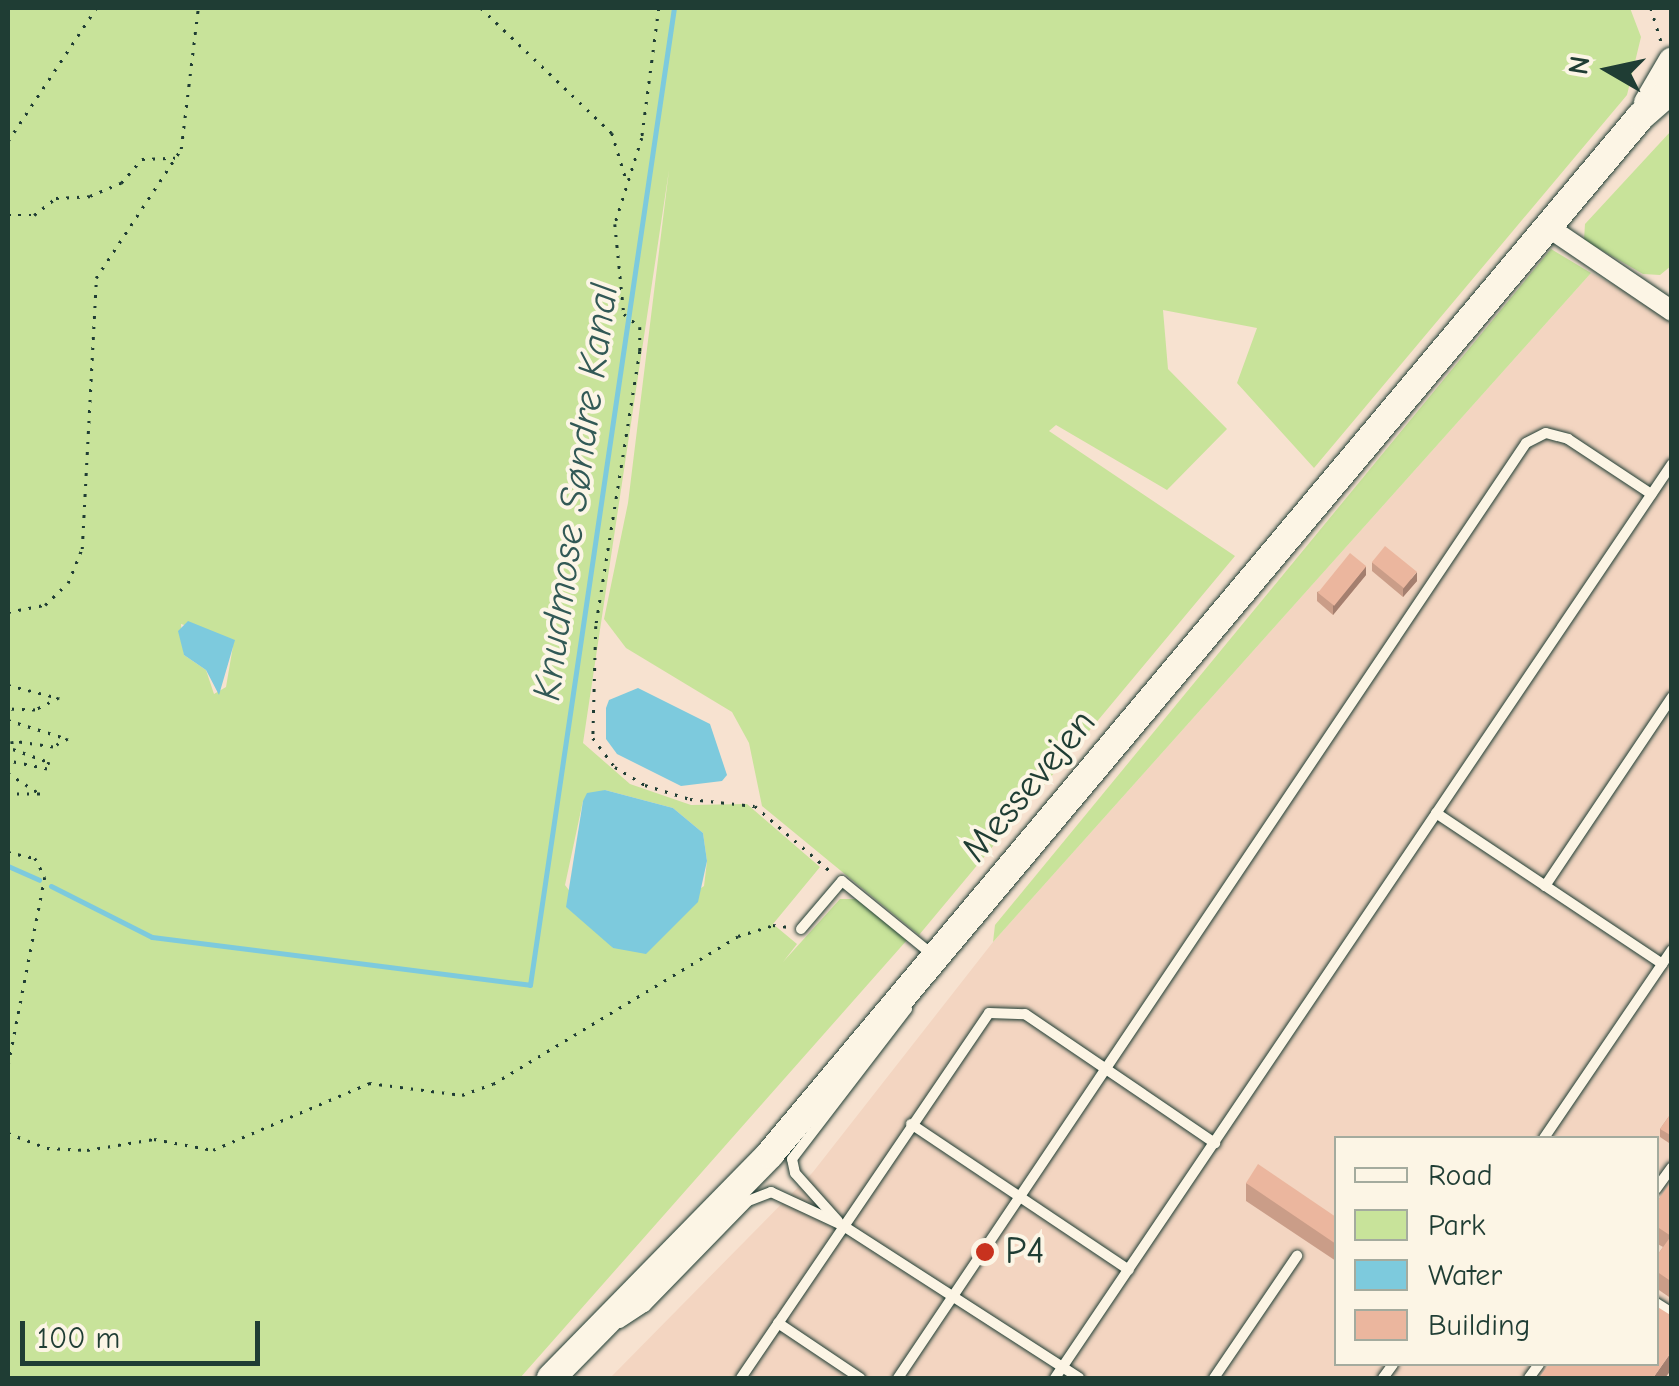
<!DOCTYPE html>
<html>
<head>
<meta charset="utf-8">
<style>
  body { margin:0 }
  #map { position:relative; width:1679px; height:1386px; overflow:hidden; background:#f7e2d0; font-family:"Comic Neue",sans-serif }
  div>[style] { position:absolute }
  .built>* { inset:0; background:#f3d5c1 }
  .green>* { inset:0; background:#c8e39a }
  .water>* { inset:0; background:#7dcadd }
  .stream>* { height:5px; margin:-2.5px; padding:0 2.5px; transform-origin:2.5px; border-radius:2.5px; background:#7dcadd }
  .path>* { height:2.5px; margin-top:-1.25px; transform-origin:0; background:repeating-linear-gradient(90deg,#1f3d34 0 2.5px,transparent 0 10.5px) }
  .roads { filter:drop-shadow(0 0 2px #1f3d34) drop-shadow(0 0 2px #1f3d34) }
  .lane>* { height:10px; margin:-5px; padding:0 5px; transform-origin:5px; border-radius:5px; background:#fcf5e5 }
  .street>* { height:20px; margin:-10px; padding:0 10px; transform-origin:10px; border-radius:10px; background:#fcf5e5 }
  .secondary>* { height:28px; margin:-14px; padding:0 14px; transform-origin:14px; border-radius:14px; background:#fcf5e5 }
  .wall>* { inset:0; background:#ca9d88 }
  .shaded-wall>* { inset:0; background:#a47f6f }
  .building>* { inset:0; background:#ebb69e; transform-origin:0 0 }
  .dots>* { width:28px; height:28px; translate:-50% -50%; box-sizing:border-box; border:5px solid #fcf5e5; border-radius:50% }
  span { translate:-50% -50%; white-space:nowrap; text-align:center; line-height:1.15; -webkit-text-stroke:8px #fcf5e5; paint-order:stroke }
  .street-label { font-size:38px; color:#1f3d34 }
  .poi-label { font-size:38px; color:#1f3d34 }
  .left { translate:0 -50%; text-align:left }
  .water-label { font-size:40px; color:#325956; font-style:italic }
  .frame { position:absolute; inset:0; border:10px solid #1f3d34; pointer-events:none }
  .legend { position:absolute; left:1334px; top:1136px; width:325px; height:230px; box-sizing:border-box; background:#fcf5e5; border:2px solid #a4ab9e; margin:0; padding:12px 18px; list-style:none; font-size:30px; color:#1f3d34 }
  .legend li { display:flex; align-items:center; gap:20px; height:50px }
  .legend b { width:50px; border:2px solid #a4ab9e }
  .north { position:absolute; left:1559px; top:20px; width:100px; height:100px; -webkit-text-stroke:8px #fcf5e5; paint-order:stroke; rotate:279deg; font-size:28px; font-weight:700; line-height:40px; text-align:center; color:#1f3d34 }
  .north::after { content:''; display:block; margin:auto; width:35px; height:45px; background:#1f3d34; clip-path:polygon(50% 0,100% 100%,50% 72%,0 100%) }
  .scale { position:absolute; left:20px; top:1321px; width:240px; height:45px; box-sizing:border-box; border:5px solid #1f3d34; border-top:0; padding-left:12px; font-size:30px; line-height:35px; white-space:nowrap; color:#1f3d34; -webkit-text-stroke:8px #fcf5e5; paint-order:stroke }
</style>
</head>
<body>
<div id="map">
  <div class="built">
    <div style="clip-path:polygon(evenodd,1591px 273px,1671px 314px,1671px 1378px,610px 1378px,813px 1172px,993px 942px,1591px 273px,1336px 1138px,1656px 1138px,1656px 1364px,1336px 1364px,1336px 1138px)"></div>
  </div>
  <div class="green">
    <div style="clip-path:polygon(evenodd,8px 8px,1630px 8px,1641px 37px,1627px 95px,1314px 468px,1237px 383px,1257px 328px,1163px 310px,1168px 369px,1227px 429px,1167px 490px,1056px 425px,1049px 431px,1235px 556px,919px 935px,762px 806px,749px 743px,732px 712px,626px 648px,604px 619px,628px 503px,669px 170px,583px 743px,630px 784px,691px 805px,747px 804px,820px 867px,773px 924px,797px 944px,783px 962px,840px 899px,857px 899px,907px 940px,520px 1378px,8px 1378px,8px 8px,181px 624px,234px 640px,226px 687px,214px 694px,206px 670px,184px 655px,181px 624px,8px 8px,605px 790px,673px 808px,703px 833px,707px 861px,704px 886px,613px 948px,565px 885px,583px 801px,605px 790px)"></div>
    <div style="clip-path:polygon(1671px 131px,1671px 266px,1660px 275px,1643px 274px,1584px 240px,1585px 224px)"></div>
    <div style="clip-path:polygon(1551px 249px,1591px 273px,993px 942px,995px 925px)"></div>
  </div>
  <div class="water">
    <div style="clip-path:polygon(188px 621px,235px 640px,219px 695px,206px 670px,184px 655px,178px 631px)"></div>
    <div style="clip-path:polygon(638px 688px,710px 724px,727px 775px,722px 781px,681px 786px,617px 754px,606px 739px,606px 708px,609px 700px)"></div>
    <div style="clip-path:polygon(605px 790px,673px 808px,703px 833px,707px 861px,698px 902px,646px 954px,613px 948px,566px 907px,583px 801px,587px 793px)"></div>
  </div>
  <div class="stream">
    <div style="left:8px;top:866px;width:34px;rotate:24deg"></div>
    <div style="left:51px;top:886px;width:113px;rotate:26.8deg"></div>
    <div style="left:152px;top:937px;width:381px;rotate:7.2deg"></div>
    <div style="left:530px;top:985px;width:988px;rotate:-81.62deg"></div>
  </div>
  <div class="path">
    <div style="left:481px;top:8px;width:181px;rotate:43.7deg"></div>
    <div style="left:612px;top:133px;width:51px;rotate:73deg"></div>
    <div style="left:659px;top:8px;width:131px;rotate:97.5deg"></div>
    <div style="left:642px;top:138px;width:90px;rotate:107.4deg"></div>
    <div style="left:615px;top:224px;width:90px;rotate:84.3deg"></div>
    <div style="left:624px;top:314px;width:21px;rotate:39deg"></div>
    <div style="left:640px;top:327px;width:24px;rotate:90deg"></div>
    <div style="left:640px;top:351px;width:278px;rotate:99.1deg"></div>
    <div style="left:596px;top:626px;width:112px;rotate:91.5deg"></div>
    <div style="left:593px;top:738px;width:36px;rotate:53deg"></div>
    <div style="left:615px;top:767px;width:35px;rotate:31deg"></div>
    <div style="left:645px;top:785px;width:47px;rotate:17.3deg"></div>
    <div style="left:690px;top:799px;width:65px;rotate:6.1deg"></div>
    <div style="left:755px;top:806px;width:99px;rotate:40.9deg"></div>
    <div style="left:1651px;top:8px;width:39px;rotate:73deg"></div>
    <div style="left:8px;top:141px;width:159px;rotate:-56.5deg"></div>
    <div style="left:8px;top:215px;width:26px"></div>
    <div style="left:34px;top:215px;width:28px;rotate:-38deg"></div>
    <div style="left:56px;top:198px;width:34px;rotate:-3deg"></div>
    <div style="left:90px;top:196px;width:34px;rotate:-23deg"></div>
    <div style="left:121px;top:183px;width:32px;rotate:-49deg"></div>
    <div style="left:142px;top:159px;width:33px;rotate:-2deg"></div>
    <div style="left:8px;top:612px;width:38px;rotate:-11deg"></div>
    <div style="left:45px;top:605px;width:32px;rotate:-44deg"></div>
    <div style="left:68px;top:583px;width:37px;rotate:-68deg"></div>
    <div style="left:82px;top:549px;width:271px;rotate:-87deg"></div>
    <div style="left:96px;top:278px;width:154px;rotate:-56.6deg"></div>
    <div style="left:181px;top:149px;width:142px;rotate:-83.1deg"></div>
    <div style="left:8px;top:685px;width:53px;rotate:14.3deg"></div>
    <div style="left:59px;top:698px;width:27px;rotate:153deg"></div>
    <div style="left:35px;top:710px;width:27px;rotate:-178deg"></div>
    <div style="left:8px;top:720px;width:63px;rotate:17.6deg"></div>
    <div style="left:68px;top:739px;width:17px;rotate:152deg"></div>
    <div style="left:53px;top:747px;width:41px;rotate:-171.7deg"></div>
    <div style="left:12px;top:741px;width:8px;rotate:83deg"></div>
    <div style="left:13px;top:749px;width:38px;rotate:20deg"></div>
    <div style="left:49px;top:762px;width:7px;rotate:106deg"></div>
    <div style="left:47px;top:769px;width:40px;rotate:-168deg"></div>
    <div style="left:8px;top:773px;width:38px;rotate:33deg"></div>
    <div style="left:40px;top:794px;width:32px;rotate:180deg"></div>
    <div style="left:8px;top:852px;width:28px;rotate:13deg"></div>
    <div style="left:35px;top:858px;width:21px;rotate:62deg"></div>
    <div style="left:45px;top:877px;width:194px;rotate:101deg"></div>
    <div style="left:8px;top:1133px;width:42px;rotate:21deg"></div>
    <div style="left:47px;top:1148px;width:40px;rotate:2.9deg"></div>
    <div style="left:87px;top:1150px;width:68px;rotate:-9.3deg"></div>
    <div style="left:154px;top:1139px;width:60px;rotate:10.6deg"></div>
    <div style="left:213px;top:1150px;width:170px;rotate:-23.2deg"></div>
    <div style="left:369px;top:1083px;width:94px;rotate:7.4deg"></div>
    <div style="left:462px;top:1095px;width:33px;rotate:-20deg"></div>
    <div style="left:493px;top:1084px;width:286px;rotate:-31.1deg"></div>
    <div style="left:738px;top:936px;width:37px;rotate:-17deg"></div>
    <div style="left:773px;top:925px;width:16px;rotate:7deg"></div>
  </div>
  <div class="roads">
    <div class="lane">
      <div style="left:1436px;top:813px;width:272px;rotate:33.7deg"></div>
      <div style="left:1545px;top:886px;width:228px;rotate:-56.1deg"></div>
      <div style="left:801px;top:929px;width:63px;rotate:-49.5deg"></div>
      <div style="left:842px;top:881px;width:119px;rotate:39.2deg"></div>
      <div style="left:911px;top:1124px;width:262px;rotate:33.8deg"></div>
      <div style="left:1544px;top:1138px;width:227px;rotate:-55.8deg"></div>
      <div style="left:1656px;top:1189px;width:27px;rotate:-54deg"></div>
      <div style="left:838px;top:1221px;width:64px;rotate:-131.9deg"></div>
      <div style="left:795px;top:1173px;width:14px;rotate:-102deg"></div>
      <div style="left:792px;top:1159px;width:189px;rotate:-52.5deg"></div>
      <div style="left:1656px;top:1303px;width:19px;rotate:32deg"></div>
      <div style="left:620px;top:1323px;width:30px;rotate:-33deg"></div>
      <div style="left:645px;top:1307px;width:148px;rotate:-45.8deg"></div>
      <div style="left:748px;top:1201px;width:25px;rotate:-21deg"></div>
      <div style="left:771px;top:1192px;width:78px;rotate:24.9deg"></div>
      <div style="left:842px;top:1225px;width:282px;rotate:32.8deg"></div>
      <div style="left:778px;top:1323px;width:99px;rotate:33.9deg"></div>
      <div style="left:741px;top:1378px;width:441px;rotate:-55.8deg"></div>
      <div style="left:989px;top:1013px;width:36px;rotate:2deg"></div>
      <div style="left:1025px;top:1014px;width:230px;rotate:34.2deg"></div>
      <div style="left:898px;top:1378px;width:1126px;rotate:-56.11deg"></div>
      <div style="left:1526px;top:443px;width:22px;rotate:-27deg"></div>
      <div style="left:1546px;top:433px;width:23px;rotate:15deg"></div>
      <div style="left:1568px;top:439px;width:100px;rotate:33.5deg"></div>
      <div style="left:1055px;top:1378px;width:1103px;rotate:-55.98deg"></div>
      <div style="left:1214px;top:1378px;width:148px;rotate:-55.8deg"></div>
      <div style="left:1383px;top:1378px;width:17px;rotate:-54deg"></div>
      <div style="left:1529px;top:1378px;width:17px;rotate:-54deg"></div>
    </div>
    <div class="street">
      <div style="left:1548px;top:227px;width:150px;rotate:34.1deg"></div>
    </div>
    <div class="secondary">
      <div style="left:1648px;top:103px;width:48px;rotate:-59.7deg"></div>
      <div style="left:551px;top:1378px;width:313px;rotate:-45.6deg"></div>
      <div style="left:770px;top:1154px;width:1354px;rotate:-50deg"></div>
      <div style="left:1640px;top:117px;width:43px;rotate:-41.2deg"></div>
    </div>
  </div>
  <div class="wall">
    <div style="clip-path:polygon(1372px 562px,1417px 581px,1403px 597px,1372px 571px)"></div>
    <div style="clip-path:polygon(1366px 575px,1333px 615px,1317px 601px,1317px 592px)"></div>
    <div style="clip-path:polygon(1672px 1112px,1672px 1145px,1660px 1137px,1660px 1129px)"></div>
    <div style="clip-path:polygon(1672px 1181px,1672px 1299px,1656px 1288px,1656px 1257px,1663px 1247px,1656px 1243px,1656px 1203px)"></div>
    <div style="clip-path:polygon(1246px 1183px,1336px 1217px,1336px 1261px,1246px 1201px)"></div>
  </div>
  <div class="shaded-wall">
    <div style="clip-path:polygon(1366px 566px,1366px 575px,1333px 615px,1333px 606px)"></div>
    <div style="clip-path:polygon(1417px 572px,1417px 581px,1403px 597px,1403px 589px)"></div>
    <div style="clip-path:polygon(1672px 1351px,1672px 1369px,1665px 1378px,1653px 1378px)"></div>
  </div>
  <div class="building">
    <div style="left:1385px;top:546px;width:41px;height:21px;rotate:39deg"></div>
    <div style="left:1350px;top:553px;width:21px;height:51px;rotate:39deg"></div>
    <div style="clip-path:polygon(1672px 1112px,1672px 1136px,1660px 1129px)"></div>
    <div style="clip-path:polygon(1258px 1164px,1336px 1217px,1336px 1244px,1246px 1183px)"></div>
    <div style="clip-path:polygon(1672px 1181px,1672px 1282px,1656px 1271px,1656px 1257px,1671px 1236px,1656px 1226px,1656px 1203px)"></div>
    <div style="clip-path:polygon(1656px 1306px,1672px 1316px,1672px 1351px,1653px 1378px,1539px 1378px,1549px 1364px,1656px 1364px)"></div>
  </div>
  <div class="dots">
    <div style="left:985px;top:1252px;background:#c8321e"></div>
  </div>
  <div class="street-label">
    <span style="left:1029px;top:786px;rotate:-50deg">Messevejen</span>
  </div>
  <div class="poi-label">
    <span class="left" style="left:1005px;top:1252px">P4</span>
  </div>
  <div class="water-label">
    <span style="left:575px;top:492px;rotate:-82deg">Knudmose Søndre Kanal</span>
  </div>
  <div class="frame"></div>
  <ul class="legend">
  <li><b style="height:12px;background:#fcf5e5"></b>Road</li>
  <li><b style="height:28px;background:#c8e39a"></b>Park</li>
  <li><b style="height:28px;background:#7dcadd"></b>Water</li>
  <li><b style="height:28px;background:#ebb69e"></b>Building</li>
  </ul>
  <div class="north">N</div>
  <div class="scale">100 m</div>
</div>
</body>
</html>
